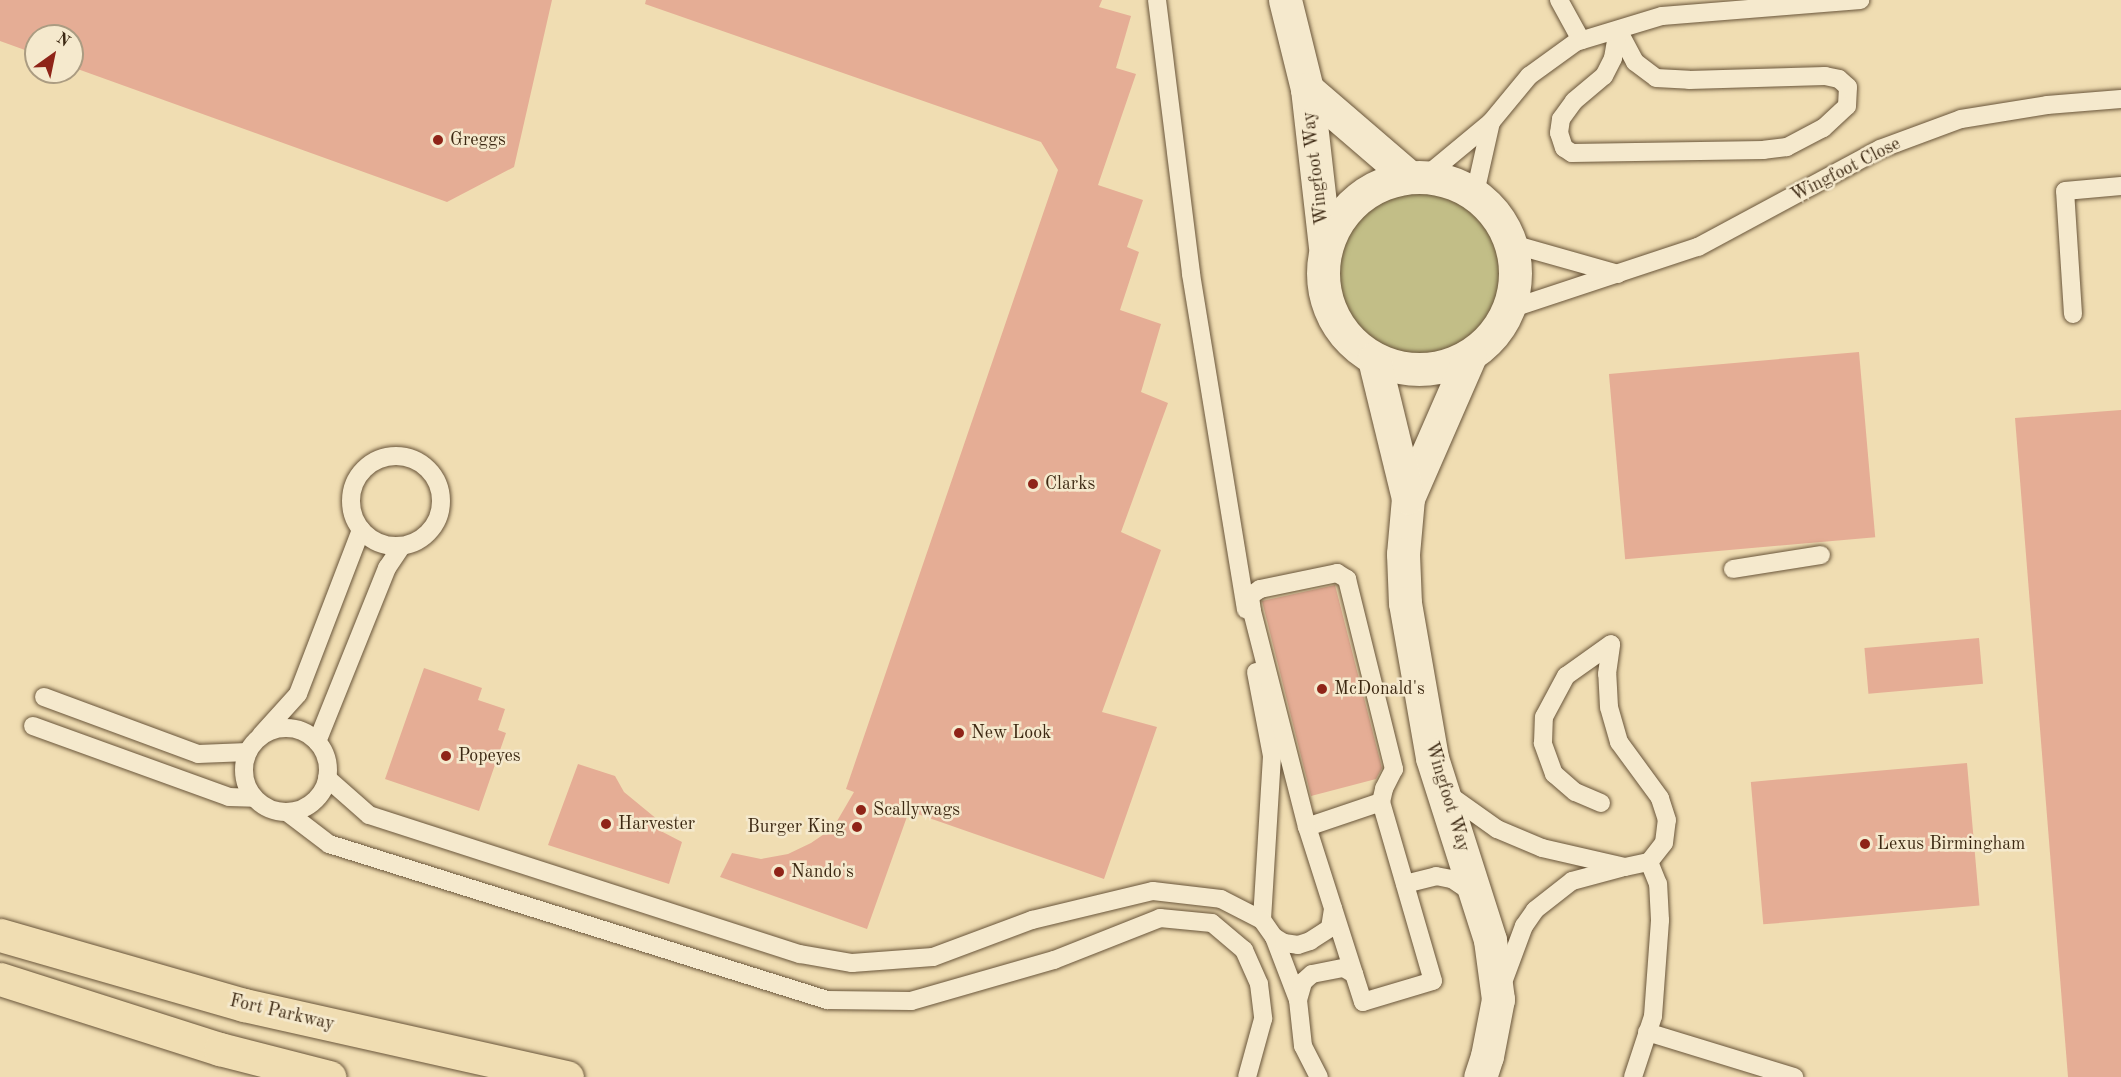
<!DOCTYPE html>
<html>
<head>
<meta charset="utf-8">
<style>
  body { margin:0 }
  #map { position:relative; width:2121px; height:1077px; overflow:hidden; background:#f0ddb2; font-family:"Old Standard TT",serif }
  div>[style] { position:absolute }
  .green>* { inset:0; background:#c2be87 }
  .round { border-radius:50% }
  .building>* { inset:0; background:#e5ad95; transform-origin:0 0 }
  .roads { filter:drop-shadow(0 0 2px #69553a) drop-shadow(0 0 2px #69553a) }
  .service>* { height:18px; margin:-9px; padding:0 9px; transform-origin:9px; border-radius:9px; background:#f5e9cd }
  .service>.ring { margin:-9px; padding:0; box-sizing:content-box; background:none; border:18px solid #f5e9cd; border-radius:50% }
  .minor>* { height:33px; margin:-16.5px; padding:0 16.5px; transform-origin:16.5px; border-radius:16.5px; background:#f5e9cd }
  .minor>.ring { margin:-16.5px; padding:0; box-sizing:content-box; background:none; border:33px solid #f5e9cd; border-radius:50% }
  .primary>* { height:33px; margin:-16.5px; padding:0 16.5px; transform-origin:16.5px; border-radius:16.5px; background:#f0ddb2 }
  .dots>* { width:16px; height:16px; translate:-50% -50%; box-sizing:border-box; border:3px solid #f5e9cd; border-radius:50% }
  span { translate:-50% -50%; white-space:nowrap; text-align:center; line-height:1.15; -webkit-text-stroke:5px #f5e9cd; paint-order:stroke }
  .poi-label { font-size:18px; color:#3c2812 }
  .left { translate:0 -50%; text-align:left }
  .right { translate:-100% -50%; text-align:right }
  .street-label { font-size:18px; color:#3c2812 }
  .north { position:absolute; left:24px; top:24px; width:60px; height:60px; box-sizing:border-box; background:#f5e9cd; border:2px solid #ab9c82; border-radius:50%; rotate:33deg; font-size:16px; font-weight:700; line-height:24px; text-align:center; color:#3c2812 }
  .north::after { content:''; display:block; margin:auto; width:21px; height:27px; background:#8f2418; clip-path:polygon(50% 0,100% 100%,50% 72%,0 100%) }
</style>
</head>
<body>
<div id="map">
  <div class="green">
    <div class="round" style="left:1337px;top:190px;width:166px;height:166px"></div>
  </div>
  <div class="building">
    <div style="clip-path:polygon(0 0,552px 0,514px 167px,447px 202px,72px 67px,72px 36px,36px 36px,36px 54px,0 41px)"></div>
    <div style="clip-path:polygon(646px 0,1102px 0,1099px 7px,1131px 16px,1116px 68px,1136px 74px,1098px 185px,1143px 200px,1127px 247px,1139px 252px,1120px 310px,1161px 324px,1141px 392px,1168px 403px,1121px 532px,1161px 550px,1102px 712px,1157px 727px,1104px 879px,909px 811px,867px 929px,720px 877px,732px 853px,761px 859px,788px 854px,811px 843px,833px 828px,854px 792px,846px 789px,1058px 170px,1041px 142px,645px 4px)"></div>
    <div style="left:1859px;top:352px;width:186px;height:251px;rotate:85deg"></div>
    <div style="clip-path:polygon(2121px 410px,2121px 1077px,2068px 1077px,2015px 418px)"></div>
    <div style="clip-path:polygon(1335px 585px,1382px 768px,1376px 779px,1311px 796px,1262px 601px)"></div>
    <div style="left:1979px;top:638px;width:46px;height:115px;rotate:85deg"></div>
    <div style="clip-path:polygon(424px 668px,482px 688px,478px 700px,505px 709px,498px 730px,506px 733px,479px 811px,385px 779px)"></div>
    <div style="left:1967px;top:763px;width:143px;height:217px;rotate:85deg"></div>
    <div style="clip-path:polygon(578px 764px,615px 776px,624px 792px,658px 820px,653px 827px,682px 842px,669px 884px,548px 845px)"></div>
  </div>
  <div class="roads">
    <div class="service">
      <div style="left:1157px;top:0;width:276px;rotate:82.9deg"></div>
      <div style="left:1191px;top:274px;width:340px;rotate:80.7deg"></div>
      <div style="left:1559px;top:0;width:46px;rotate:61.2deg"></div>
      <div style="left:1618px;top:30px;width:36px;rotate:62deg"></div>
      <div style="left:1635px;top:62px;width:26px;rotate:37deg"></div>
      <div style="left:1656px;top:78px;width:33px;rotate:3deg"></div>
      <div style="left:1689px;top:80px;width:136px;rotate:-1.7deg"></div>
      <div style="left:1825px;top:76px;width:14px;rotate:12deg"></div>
      <div style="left:1839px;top:79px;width:12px;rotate:42deg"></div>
      <div style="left:1848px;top:87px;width:19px;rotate:93deg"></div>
      <div style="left:1847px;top:106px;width:33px;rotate:137deg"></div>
      <div style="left:1823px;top:128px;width:41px;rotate:152.2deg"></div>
      <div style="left:1787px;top:147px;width:23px;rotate:173deg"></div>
      <div style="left:1764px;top:150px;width:192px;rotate:179.1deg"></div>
      <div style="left:1572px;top:153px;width:9px;rotate:-148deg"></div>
      <div style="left:1564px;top:148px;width:16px;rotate:-108deg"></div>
      <div style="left:1559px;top:133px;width:14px;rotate:-82deg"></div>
      <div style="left:1561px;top:119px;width:22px;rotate:-54deg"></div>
      <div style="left:1574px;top:101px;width:39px;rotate:-40deg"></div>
      <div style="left:1604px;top:76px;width:20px;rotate:-63deg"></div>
      <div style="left:1613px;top:58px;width:28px;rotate:-80deg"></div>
      <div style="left:1426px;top:176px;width:85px;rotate:-39.7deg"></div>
      <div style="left:1491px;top:122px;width:60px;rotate:-50.4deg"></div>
      <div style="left:1529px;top:76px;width:58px;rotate:-35.9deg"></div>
      <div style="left:1576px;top:42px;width:90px;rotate:-16.8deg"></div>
      <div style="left:1662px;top:16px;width:199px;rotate:-4.6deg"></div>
      <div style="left:1475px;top:193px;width:73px;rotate:-77.3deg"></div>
      <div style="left:1512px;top:244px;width:110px;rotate:15.8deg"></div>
      <div style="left:1510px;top:309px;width:198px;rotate:-18.3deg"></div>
      <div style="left:1698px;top:247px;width:207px;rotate:-28.3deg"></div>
      <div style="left:1880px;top:149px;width:86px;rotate:-20.3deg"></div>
      <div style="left:1961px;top:119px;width:87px;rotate:-9.2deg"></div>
      <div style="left:2047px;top:105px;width:74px;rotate:-4.6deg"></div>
      <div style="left:2073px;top:314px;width:123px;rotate:-93.7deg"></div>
      <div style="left:2065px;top:191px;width:56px;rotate:-5.1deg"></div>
      <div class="ring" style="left:351px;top:456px;width:72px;height:72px"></div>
      <div style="left:1733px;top:569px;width:89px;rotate:-9deg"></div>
      <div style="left:1256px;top:672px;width:86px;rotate:79.2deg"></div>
      <div style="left:1272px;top:756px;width:164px;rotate:93.5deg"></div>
      <div style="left:44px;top:697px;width:164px;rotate:20.3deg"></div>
      <div style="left:198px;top:754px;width:50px;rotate:-2.3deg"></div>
      <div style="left:33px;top:726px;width:208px;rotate:19.9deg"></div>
      <div style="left:229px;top:797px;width:25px;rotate:2deg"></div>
      <div class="ring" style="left:244px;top:728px;width:66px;height:66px"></div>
      <div style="left:261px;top:735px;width:55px;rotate:-47.9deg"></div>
      <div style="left:298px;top:694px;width:176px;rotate:-69deg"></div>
      <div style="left:317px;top:742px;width:188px;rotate:-68.1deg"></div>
      <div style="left:387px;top:568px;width:25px;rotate:-56deg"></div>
      <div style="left:327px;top:778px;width:56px;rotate:41.4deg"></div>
      <div style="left:369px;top:815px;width:453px;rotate:17.9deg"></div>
      <div style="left:800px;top:954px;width:53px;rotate:9.8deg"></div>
      <div style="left:852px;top:963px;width:81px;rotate:-4.2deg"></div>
      <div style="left:933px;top:957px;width:106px;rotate:-20.5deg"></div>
      <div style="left:1032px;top:920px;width:124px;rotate:-13.5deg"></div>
      <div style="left:1153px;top:891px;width:68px;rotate:6.7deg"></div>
      <div style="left:1221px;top:899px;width:46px;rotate:27.1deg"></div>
      <div style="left:1262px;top:920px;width:21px;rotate:55deg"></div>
      <div style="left:1274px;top:937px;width:67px;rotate:69.1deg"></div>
      <div style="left:1298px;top:1000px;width:46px;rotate:83.8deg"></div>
      <div style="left:1303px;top:1046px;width:35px;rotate:63deg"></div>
      <div style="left:1445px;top:792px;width:64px;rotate:35.4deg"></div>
      <div style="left:1497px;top:829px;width:49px;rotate:22.9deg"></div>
      <div style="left:1542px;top:848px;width:85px;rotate:12.9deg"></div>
      <div style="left:1625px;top:867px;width:25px;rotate:-12deg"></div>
      <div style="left:1649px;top:862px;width:24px;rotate:-52deg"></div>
      <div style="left:1664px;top:843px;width:23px;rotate:-83deg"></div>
      <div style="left:1667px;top:820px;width:23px;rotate:-108deg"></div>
      <div style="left:1660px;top:798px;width:69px;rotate:-126.2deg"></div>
      <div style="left:1619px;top:742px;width:36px;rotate:-106deg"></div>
      <div style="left:1609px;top:707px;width:33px;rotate:-93deg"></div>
      <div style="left:1607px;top:674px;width:30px;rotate:-82deg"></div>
      <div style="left:1601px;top:803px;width:28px;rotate:-157deg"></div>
      <div style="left:1575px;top:792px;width:28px;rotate:-139deg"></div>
      <div style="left:1554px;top:774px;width:33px;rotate:-110deg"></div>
      <div style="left:1543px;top:743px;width:26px;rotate:-88deg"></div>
      <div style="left:1544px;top:717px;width:47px;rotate:-61.8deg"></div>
      <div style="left:1566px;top:676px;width:55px;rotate:-35.4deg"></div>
      <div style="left:287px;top:812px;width:53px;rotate:37.3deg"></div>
      <div style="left:329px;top:844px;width:522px;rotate:17.39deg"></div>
      <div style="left:827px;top:1000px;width:84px;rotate:0.7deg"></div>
      <div style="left:911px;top:1001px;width:149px;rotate:-16deg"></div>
      <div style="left:1054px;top:960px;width:114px;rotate:-21.6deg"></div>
      <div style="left:1160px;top:918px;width:52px;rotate:5.5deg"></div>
      <div style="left:1212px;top:923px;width:42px;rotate:40.2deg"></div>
      <div style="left:1244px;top:950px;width:37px;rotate:66deg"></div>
      <div style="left:1259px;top:984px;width:35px;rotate:83deg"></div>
      <div style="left:1263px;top:1019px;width:60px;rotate:105.4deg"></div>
      <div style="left:1307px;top:827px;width:78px;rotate:-18.7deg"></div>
      <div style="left:1381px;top:802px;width:186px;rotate:73.8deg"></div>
      <div style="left:1433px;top:981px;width:73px;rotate:163.3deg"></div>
      <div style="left:1363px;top:1002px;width:184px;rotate:-107.7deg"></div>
      <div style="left:1307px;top:827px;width:223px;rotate:-104.3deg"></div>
      <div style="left:1252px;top:611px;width:15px;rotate:-98deg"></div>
      <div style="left:1250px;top:596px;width:12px;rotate:-35deg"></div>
      <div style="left:1260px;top:589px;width:79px;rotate:-11.7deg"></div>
      <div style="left:1337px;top:573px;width:12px;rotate:31deg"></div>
      <div style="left:1347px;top:579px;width:196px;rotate:76.1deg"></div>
      <div style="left:1394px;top:769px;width:22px;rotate:117deg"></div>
      <div style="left:1384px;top:789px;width:13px;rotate:103deg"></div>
      <div style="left:1405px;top:884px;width:32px;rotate:-14deg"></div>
      <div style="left:1436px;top:876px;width:16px;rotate:11deg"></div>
      <div style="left:1452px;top:879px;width:25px;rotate:34deg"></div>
      <div style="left:1274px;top:937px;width:12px;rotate:31deg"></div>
      <div style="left:1284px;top:943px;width:14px;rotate:8deg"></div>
      <div style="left:1298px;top:945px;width:13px;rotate:-18deg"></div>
      <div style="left:1310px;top:941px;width:24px;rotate:-33deg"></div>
      <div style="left:1330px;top:928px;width:20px;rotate:-81deg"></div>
      <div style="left:1502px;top:985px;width:63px;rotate:-69.6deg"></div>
      <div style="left:1524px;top:926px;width:19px;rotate:-55deg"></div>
      <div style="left:1535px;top:910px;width:47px;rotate:-38.1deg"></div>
      <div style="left:1572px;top:881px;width:51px;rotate:-14.9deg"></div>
      <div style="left:1298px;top:1000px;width:19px;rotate:-74deg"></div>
      <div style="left:1303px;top:982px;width:12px;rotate:-42deg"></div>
      <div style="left:1312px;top:974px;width:33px;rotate:-11deg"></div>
      <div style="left:1344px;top:968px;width:12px;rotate:31deg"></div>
      <div style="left:1647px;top:1032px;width:154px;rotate:17deg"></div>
      <div style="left:1633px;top:1077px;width:64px;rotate:-71.8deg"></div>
      <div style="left:1653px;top:1016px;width:96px;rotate:-85.8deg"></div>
      <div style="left:1660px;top:920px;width:36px;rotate:-93deg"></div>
      <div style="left:1658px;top:884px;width:24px;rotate:-112deg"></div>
    </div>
    <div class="minor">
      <div style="left:1285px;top:0;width:92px;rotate:76.1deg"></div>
      <div style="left:1307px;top:89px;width:159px;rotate:83.5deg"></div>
      <div style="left:1307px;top:89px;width:133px;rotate:40.7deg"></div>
      <div class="ring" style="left:1323px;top:177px;width:159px;height:159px"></div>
      <div style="left:1470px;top:356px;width:155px;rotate:113.6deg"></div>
      <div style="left:1408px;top:498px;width:56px;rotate:95.1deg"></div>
      <div style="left:1403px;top:554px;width:49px;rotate:87.7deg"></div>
      <div style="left:1405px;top:603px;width:157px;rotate:80.1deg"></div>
      <div style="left:1432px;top:758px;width:191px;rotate:72.3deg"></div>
      <div style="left:1490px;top:940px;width:60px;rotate:82.3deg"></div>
      <div style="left:1498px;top:999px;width:58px;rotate:100.9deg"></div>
      <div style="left:1487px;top:1056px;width:22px;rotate:108deg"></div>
      <div style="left:1374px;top:359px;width:143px;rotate:76.3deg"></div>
    </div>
    <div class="primary">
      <div style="left:0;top:935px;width:254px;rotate:16deg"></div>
      <div style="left:244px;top:1005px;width:331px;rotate:12.6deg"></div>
      <div style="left:0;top:979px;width:231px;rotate:17.7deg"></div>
      <div style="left:220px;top:1049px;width:113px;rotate:14.4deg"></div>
    </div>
  </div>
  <div class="dots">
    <div style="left:438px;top:140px;background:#8f2418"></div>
    <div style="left:1033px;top:484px;background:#8f2418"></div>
    <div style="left:1322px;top:689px;background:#8f2418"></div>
    <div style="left:959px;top:733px;background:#8f2418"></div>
    <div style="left:446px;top:756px;background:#8f2418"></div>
    <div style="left:861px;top:810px;background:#8f2418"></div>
    <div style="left:606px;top:824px;background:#8f2418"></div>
    <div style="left:857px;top:827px;background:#8f2418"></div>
    <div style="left:1865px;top:844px;background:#8f2418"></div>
    <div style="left:779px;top:872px;background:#8f2418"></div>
  </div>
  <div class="poi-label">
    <span class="left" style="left:450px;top:140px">Greggs</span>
    <span class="left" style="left:1045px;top:484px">Clarks</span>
    <span class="left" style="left:1334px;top:689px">McDonald's</span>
    <span class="left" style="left:971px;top:733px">New Look</span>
    <span class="left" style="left:458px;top:756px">Popeyes</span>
    <span class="left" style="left:873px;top:810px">Scallywags</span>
    <span class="left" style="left:618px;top:824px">Harvester</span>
    <span class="right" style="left:845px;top:827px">Burger King</span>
    <span class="left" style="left:1877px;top:844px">Lexus Birmingham</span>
    <span class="left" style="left:791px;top:872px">Nando's</span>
  </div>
  <div class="street-label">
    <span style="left:1316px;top:168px;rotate:-97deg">Wingfoot Way</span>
    <span style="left:1846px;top:170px;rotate:-27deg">Wingfoot Close</span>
    <span style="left:1447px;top:797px;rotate:73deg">Wingfoot Way</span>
    <span style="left:282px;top:1013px;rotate:13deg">Fort Parkway</span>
  </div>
  <div class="north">N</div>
</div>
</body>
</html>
